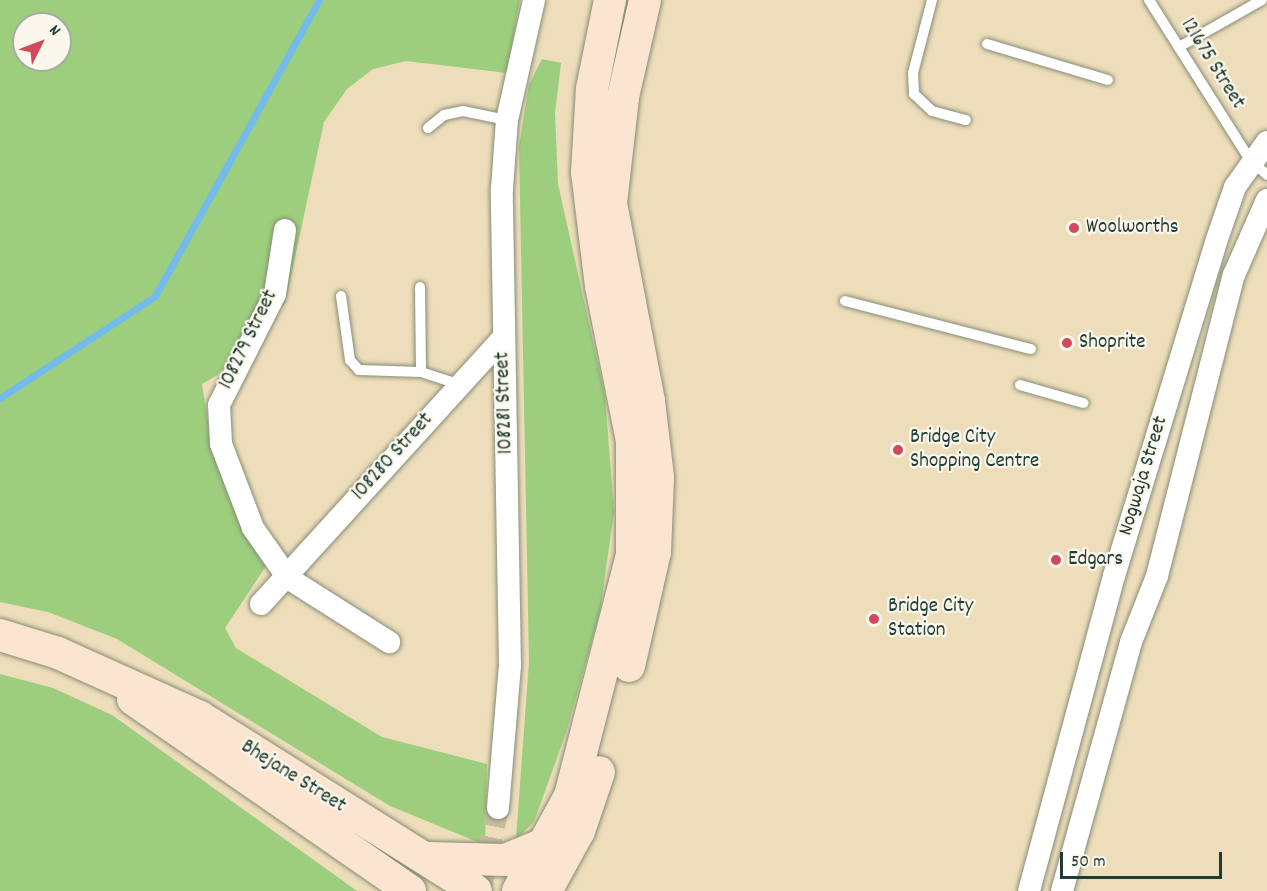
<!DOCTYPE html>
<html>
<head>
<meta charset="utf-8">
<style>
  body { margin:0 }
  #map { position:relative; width:1267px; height:891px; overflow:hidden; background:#edddba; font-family:Dekko,sans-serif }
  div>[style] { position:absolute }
  .green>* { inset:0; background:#9dce7d }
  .stream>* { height:7px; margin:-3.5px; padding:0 3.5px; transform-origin:3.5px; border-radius:3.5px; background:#73bbeb }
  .street-tunnel>* { height:22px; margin-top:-11px; transform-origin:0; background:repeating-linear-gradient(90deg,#c4bd9f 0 22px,transparent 0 33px) }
  .roads { filter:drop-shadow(0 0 2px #868d77) drop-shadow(0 0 2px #868d77) }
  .lane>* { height:10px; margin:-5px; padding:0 5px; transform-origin:5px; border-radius:5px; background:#fff }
  .street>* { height:22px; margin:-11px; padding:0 11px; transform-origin:11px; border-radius:11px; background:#fff }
  .secondary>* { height:32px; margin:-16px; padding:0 16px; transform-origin:16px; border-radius:16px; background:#fce5d0 }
  .dots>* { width:16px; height:16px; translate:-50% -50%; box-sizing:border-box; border:3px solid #fbf7ec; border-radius:50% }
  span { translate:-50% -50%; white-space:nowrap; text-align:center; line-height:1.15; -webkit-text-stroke:4.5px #fbf7ec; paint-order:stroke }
  .street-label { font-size:21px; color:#1f3d34 }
  .poi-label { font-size:21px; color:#1f3d34 }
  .left { translate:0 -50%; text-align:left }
  .north { position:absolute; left:12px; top:12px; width:60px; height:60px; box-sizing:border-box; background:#fbf7ec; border:2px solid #a3ada2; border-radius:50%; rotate:48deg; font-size:16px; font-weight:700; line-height:24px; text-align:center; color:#1f3d34 }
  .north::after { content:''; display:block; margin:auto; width:21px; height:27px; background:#d1495b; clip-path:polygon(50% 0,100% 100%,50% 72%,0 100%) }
  .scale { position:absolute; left:1060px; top:852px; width:162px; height:27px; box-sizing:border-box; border:3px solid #1f3d34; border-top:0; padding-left:8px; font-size:18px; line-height:21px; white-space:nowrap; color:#1f3d34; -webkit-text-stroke:4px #fbf7ec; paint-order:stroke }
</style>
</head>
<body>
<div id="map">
  <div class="green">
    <div style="clip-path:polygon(evenodd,0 0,520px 0,507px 73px,406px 61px,373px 69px,347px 89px,324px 122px,285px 304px,248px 333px,218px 375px,202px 384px,212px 447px,268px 563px,225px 628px,236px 648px,382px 737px,487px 764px,485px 845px,390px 806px,117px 639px,48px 612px,0 602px,0 0,24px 24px,60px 24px,60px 60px,24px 60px,24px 24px)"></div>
    <div style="clip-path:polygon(542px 59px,561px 63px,555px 113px,558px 184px,605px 395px,614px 512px,600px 611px,566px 733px,534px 822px,516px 839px,529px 662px,519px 147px,529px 84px)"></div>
    <div style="clip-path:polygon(0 674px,53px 688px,112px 715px,357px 891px,0 891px)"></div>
  </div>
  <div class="stream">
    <div style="left:0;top:398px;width:186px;rotate:-33.3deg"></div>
    <div style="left:155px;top:296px;width:338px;rotate:-61deg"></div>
  </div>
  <div class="street-tunnel">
    <div style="left:480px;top:891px;width:85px;rotate:-77.8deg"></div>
  </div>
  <div class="roads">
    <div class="lane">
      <div style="left:932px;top:0;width:75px;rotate:104.6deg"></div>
      <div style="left:913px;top:73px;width:21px;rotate:87deg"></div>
      <div style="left:914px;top:94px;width:25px;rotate:43deg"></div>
      <div style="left:932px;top:111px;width:35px;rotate:15deg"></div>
      <div style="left:1149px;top:0;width:189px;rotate:57.7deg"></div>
      <div style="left:1250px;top:160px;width:23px;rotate:41deg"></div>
      <div style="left:987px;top:44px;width:126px;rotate:16.6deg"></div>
      <div style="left:1179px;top:47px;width:95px;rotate:-29.5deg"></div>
      <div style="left:428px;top:128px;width:21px;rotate:-39deg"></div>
      <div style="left:444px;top:115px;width:19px;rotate:-12deg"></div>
      <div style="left:463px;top:111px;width:45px;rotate:11.6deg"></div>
      <div style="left:420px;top:287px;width:85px;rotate:89.3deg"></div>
      <div style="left:341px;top:296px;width:65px;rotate:82deg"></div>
      <div style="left:350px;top:360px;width:13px;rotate:48deg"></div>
      <div style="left:359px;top:370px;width:62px;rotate:1.8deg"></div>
      <div style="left:421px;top:372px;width:38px;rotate:18deg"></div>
      <div style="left:845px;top:301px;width:192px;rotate:14.5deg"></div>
      <div style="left:1020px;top:385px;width:66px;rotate:15.9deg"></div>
    </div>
    <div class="street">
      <div style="left:285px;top:230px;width:65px;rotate:98.9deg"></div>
      <div style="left:275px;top:294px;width:124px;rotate:116.8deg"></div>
      <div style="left:219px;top:405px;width:39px;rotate:87deg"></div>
      <div style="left:221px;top:444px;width:90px;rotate:69.1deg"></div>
      <div style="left:253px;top:528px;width:61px;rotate:55deg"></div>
      <div style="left:288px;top:578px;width:120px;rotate:32.4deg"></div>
      <div style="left:261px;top:604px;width:358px;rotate:-47.7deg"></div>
      <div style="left:498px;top:808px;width:143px;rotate:-85.2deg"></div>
      <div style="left:510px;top:666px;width:477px;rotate:-91deg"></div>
      <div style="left:502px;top:189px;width:69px;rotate:-85.9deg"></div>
      <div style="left:507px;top:120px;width:123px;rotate:-77.3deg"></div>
      <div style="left:1029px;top:891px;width:326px;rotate:-74.9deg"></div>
      <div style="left:1114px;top:576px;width:352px;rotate:-73deg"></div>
      <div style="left:1217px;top:239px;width:55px;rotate:-70.9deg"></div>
      <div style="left:1235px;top:187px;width:55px;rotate:-54.6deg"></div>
      <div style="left:1062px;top:891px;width:258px;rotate:-74.5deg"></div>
      <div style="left:1131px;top:642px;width:71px;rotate:-68.5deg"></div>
      <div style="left:1157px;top:576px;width:311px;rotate:-75.7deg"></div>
      <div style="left:1234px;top:275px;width:82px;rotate:-66.3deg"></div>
    </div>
    <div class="secondary">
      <div style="left:0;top:635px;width:61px;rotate:17.2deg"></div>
      <div style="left:58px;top:653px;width:156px;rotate:24.3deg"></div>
      <div style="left:200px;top:717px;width:326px;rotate:32.2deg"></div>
      <div style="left:629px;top:666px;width:117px;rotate:-77.2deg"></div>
      <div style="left:655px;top:552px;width:75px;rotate:-87.7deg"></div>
      <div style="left:658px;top:477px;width:77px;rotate:-96.8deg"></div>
      <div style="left:649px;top:401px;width:202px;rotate:-100.9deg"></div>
      <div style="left:611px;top:203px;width:107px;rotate:-83.5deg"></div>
      <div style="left:623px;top:97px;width:99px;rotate:-77.2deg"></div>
      <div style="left:133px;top:699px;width:337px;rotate:34.7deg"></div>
      <div style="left:428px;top:858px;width:77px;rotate:1.5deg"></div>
      <div style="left:505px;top:860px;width:44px;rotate:-22.5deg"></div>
      <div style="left:518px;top:891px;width:108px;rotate:-61.3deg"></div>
      <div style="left:570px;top:796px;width:250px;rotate:-75.6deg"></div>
      <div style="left:632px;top:554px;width:113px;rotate:-90deg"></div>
      <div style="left:632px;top:441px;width:158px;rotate:-101.3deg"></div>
      <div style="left:601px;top:286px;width:115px;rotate:-97deg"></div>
      <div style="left:587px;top:172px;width:83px;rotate:-86.6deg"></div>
      <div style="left:592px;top:89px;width:91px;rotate:-78.6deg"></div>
      <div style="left:546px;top:891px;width:68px;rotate:-61.2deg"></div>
      <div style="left:579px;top:831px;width:62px;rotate:-71.3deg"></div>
    </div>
  </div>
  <div class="dots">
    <div style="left:1074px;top:228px;background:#d1495b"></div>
    <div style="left:1067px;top:343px;background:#d1495b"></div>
    <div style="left:898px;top:450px;background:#d1495b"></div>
    <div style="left:1056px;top:560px;background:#d1495b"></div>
    <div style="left:874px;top:619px;background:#d1495b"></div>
  </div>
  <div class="street-label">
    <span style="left:1212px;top:64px;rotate:58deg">121675 Street</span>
    <span style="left:249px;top:340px;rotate:-64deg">108279 Street</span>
    <span style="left:505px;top:403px;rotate:-92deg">108281 Street</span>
    <span style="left:393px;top:457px;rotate:-48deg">108280 Street</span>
    <span style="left:1144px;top:476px;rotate:-73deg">Nogwaja Street</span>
    <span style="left:293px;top:777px;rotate:32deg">Bhejane Street</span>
  </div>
  <div class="poi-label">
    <span class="left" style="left:1086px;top:228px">Woolworths</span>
    <span class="left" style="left:1079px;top:343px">Shoprite</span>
    <span class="left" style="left:910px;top:450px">Bridge City<br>Shopping Centre</span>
    <span class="left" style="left:1068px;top:560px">Edgars</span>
    <span class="left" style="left:888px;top:619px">Bridge City<br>Station</span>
  </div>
  <div class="north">N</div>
  <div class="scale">50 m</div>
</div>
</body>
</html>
